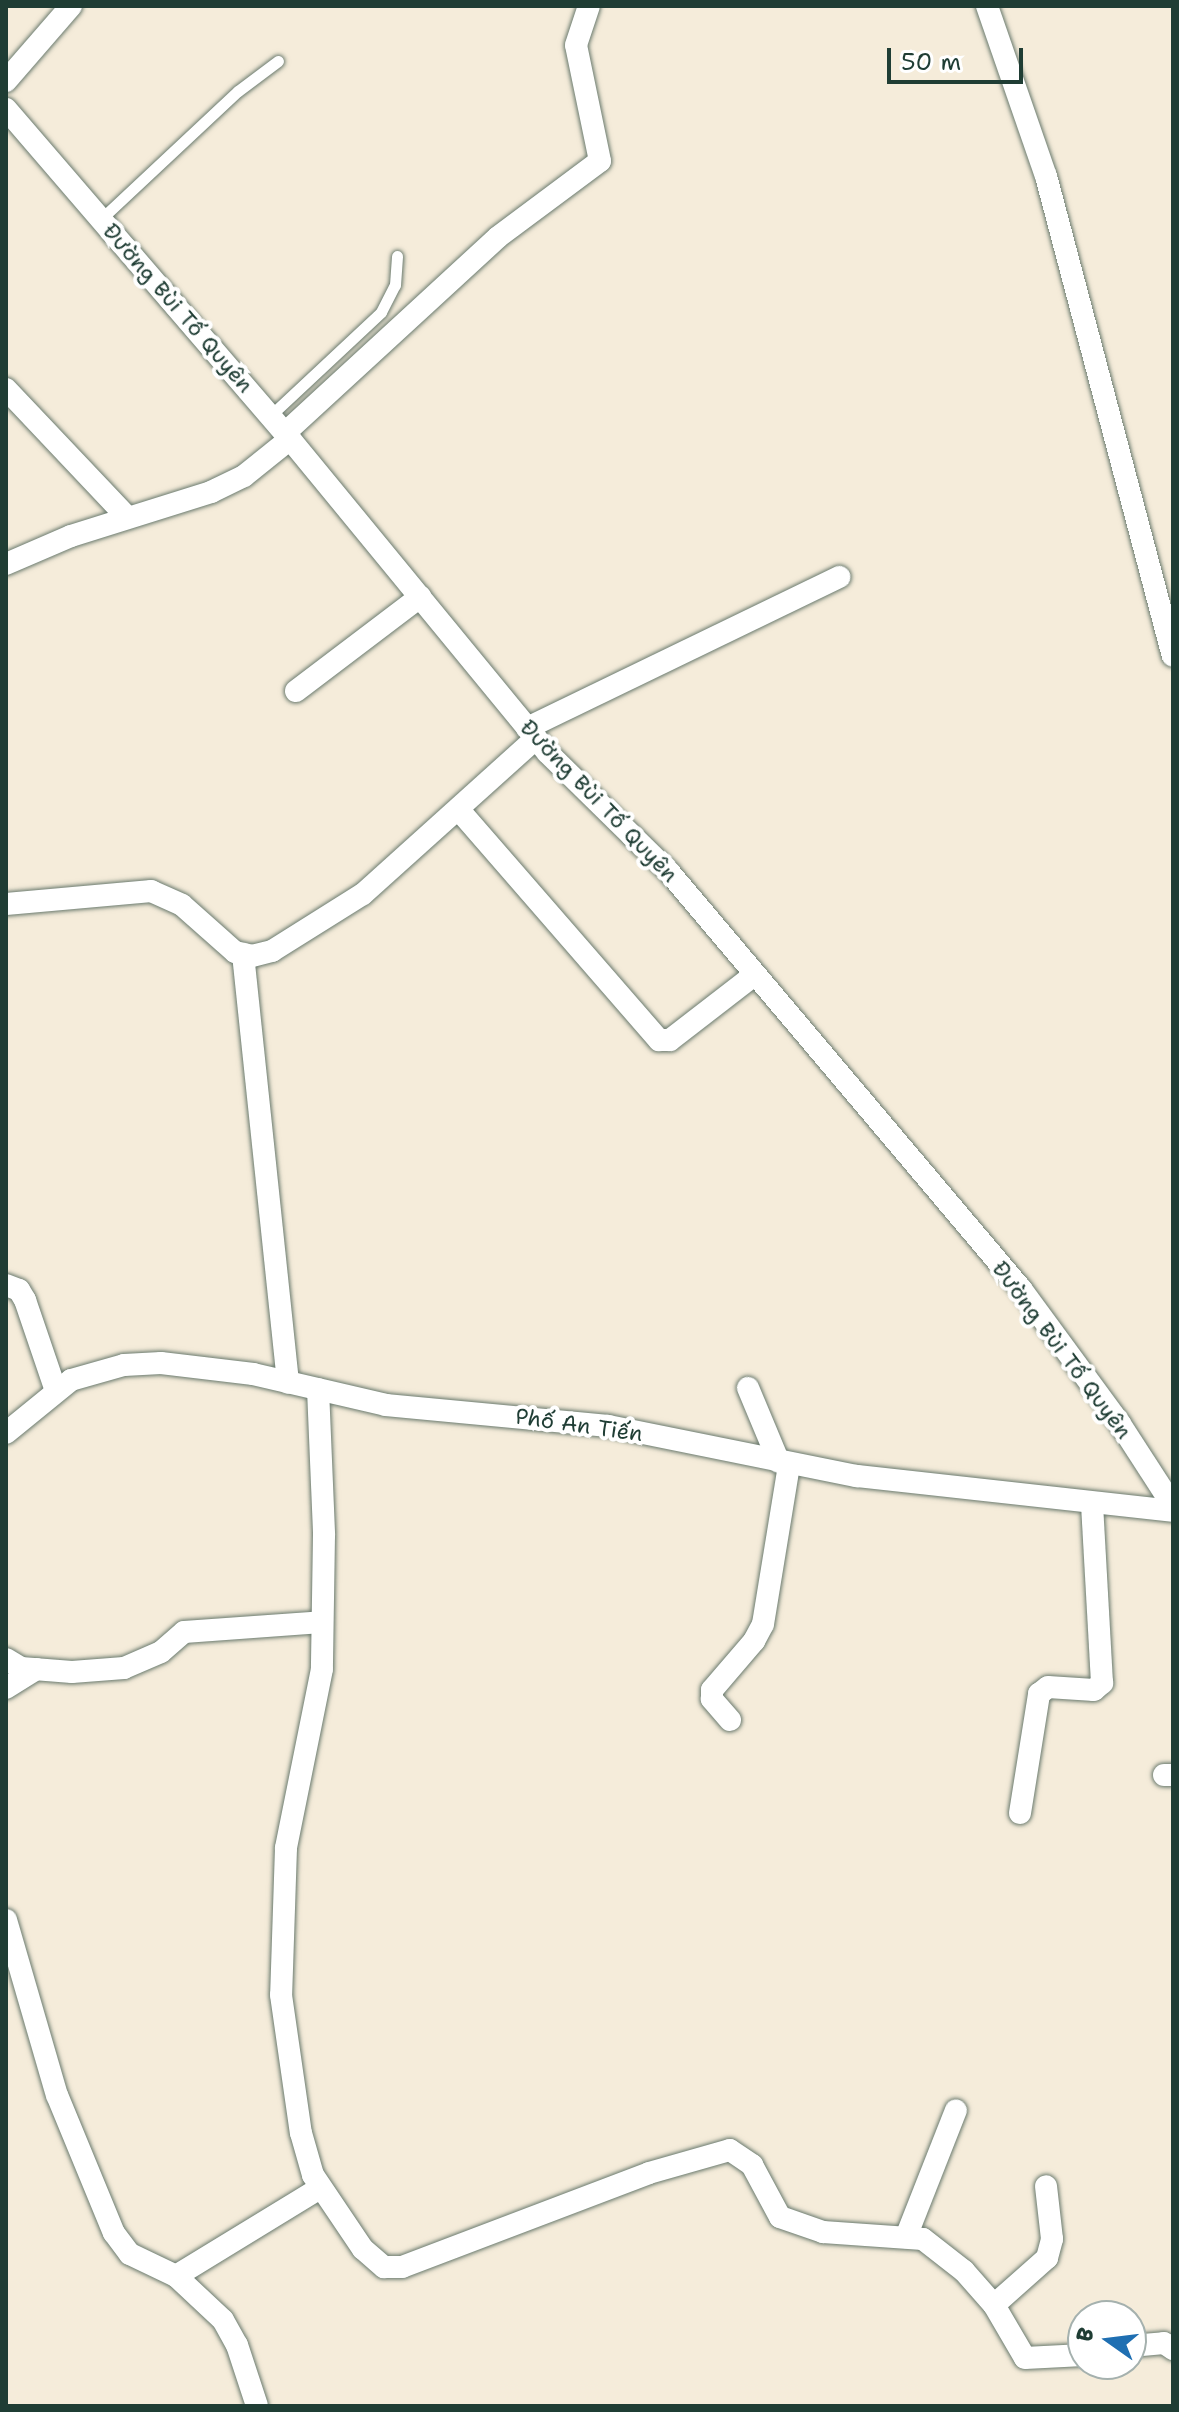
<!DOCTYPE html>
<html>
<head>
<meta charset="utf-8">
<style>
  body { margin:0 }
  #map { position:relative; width:1179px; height:2412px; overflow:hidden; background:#f5ecda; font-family:"Shantell Sans",sans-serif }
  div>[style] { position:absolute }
  .roads { filter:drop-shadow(0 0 2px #6a7a6e) drop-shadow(0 0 2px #6a7a6e) }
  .lane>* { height:11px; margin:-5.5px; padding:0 5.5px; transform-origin:5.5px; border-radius:5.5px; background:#fff }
  .street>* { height:22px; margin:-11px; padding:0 11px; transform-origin:11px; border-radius:11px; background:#fff }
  span { translate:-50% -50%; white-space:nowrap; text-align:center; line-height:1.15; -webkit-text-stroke:8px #fff; paint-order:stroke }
  .street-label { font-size:22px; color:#1f3d34 }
  .frame { position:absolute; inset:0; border:8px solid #1f3d34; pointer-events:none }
  .north { position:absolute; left:1067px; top:2300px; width:80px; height:80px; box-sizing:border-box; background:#fff; border:2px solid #a5b1ae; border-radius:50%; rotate:284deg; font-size:22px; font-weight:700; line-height:32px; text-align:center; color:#1f3d34 }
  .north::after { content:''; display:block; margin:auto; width:28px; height:36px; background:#1f6fb2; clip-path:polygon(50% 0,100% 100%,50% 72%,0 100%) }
  .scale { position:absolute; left:887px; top:48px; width:136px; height:36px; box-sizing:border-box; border:4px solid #1f3d34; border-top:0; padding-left:10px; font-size:24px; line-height:28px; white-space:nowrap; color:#1f3d34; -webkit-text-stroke:6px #fff; paint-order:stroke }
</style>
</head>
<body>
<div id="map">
  <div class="roads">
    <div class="lane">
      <div style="left:101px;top:219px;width:187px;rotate:-43.1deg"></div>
      <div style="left:238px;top:91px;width:50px;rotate:-36.9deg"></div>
      <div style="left:270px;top:416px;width:152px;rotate:-43.1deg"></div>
      <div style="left:381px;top:312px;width:30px;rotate:-63deg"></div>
      <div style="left:395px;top:285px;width:29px;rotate:-86deg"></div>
    </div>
    <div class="street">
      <div style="left:987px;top:6px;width:180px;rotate:70.9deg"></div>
      <div style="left:1046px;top:176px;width:496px;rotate:75.2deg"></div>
      <div style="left:6px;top:81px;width:99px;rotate:-49.1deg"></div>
      <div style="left:6px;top:109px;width:435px;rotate:49.3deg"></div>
      <div style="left:290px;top:439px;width:406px;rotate:50.6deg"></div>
      <div style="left:548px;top:753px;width:170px;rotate:44.5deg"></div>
      <div style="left:669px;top:872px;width:546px;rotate:49.83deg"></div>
      <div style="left:1021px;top:1289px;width:167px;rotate:53.7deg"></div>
      <div style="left:1120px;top:1424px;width:98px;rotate:57.1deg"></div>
      <div style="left:6px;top:389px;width:176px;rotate:46.6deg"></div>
      <div style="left:285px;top:433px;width:289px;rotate:-42.6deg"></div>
      <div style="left:498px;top:237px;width:127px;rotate:-36.7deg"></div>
      <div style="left:600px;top:161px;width:118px;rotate:-101.7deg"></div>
      <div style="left:576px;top:45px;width:41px;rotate:-71.6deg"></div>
      <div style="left:6px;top:564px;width:71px;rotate:-23.3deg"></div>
      <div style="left:71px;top:536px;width:147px;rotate:-17.4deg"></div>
      <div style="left:211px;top:492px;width:37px;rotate:-26deg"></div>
      <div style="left:244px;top:476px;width:59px;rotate:-38.8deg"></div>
      <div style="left:296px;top:691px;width:156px;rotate:-37.2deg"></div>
      <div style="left:527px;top:728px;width:347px;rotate:-25.8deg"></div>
      <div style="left:459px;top:810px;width:305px;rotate:49deg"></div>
      <div style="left:659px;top:1040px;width:11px"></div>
      <div style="left:670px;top:1040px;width:106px;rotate:-37.7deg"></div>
      <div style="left:6px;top:904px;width:146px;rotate:-5.1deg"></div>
      <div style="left:151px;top:891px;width:34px;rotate:24deg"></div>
      <div style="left:182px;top:905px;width:71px;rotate:41.6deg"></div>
      <div style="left:235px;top:952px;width:17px;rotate:13deg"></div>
      <div style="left:252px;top:956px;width:21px;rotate:-14deg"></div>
      <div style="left:272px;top:951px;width:107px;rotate:-32.1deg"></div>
      <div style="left:363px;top:894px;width:233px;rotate:-42deg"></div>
      <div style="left:243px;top:954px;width:431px;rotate:84deg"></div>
      <div style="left:6px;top:1285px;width:14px;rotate:21deg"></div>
      <div style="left:19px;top:1290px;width:12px;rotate:59deg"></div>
      <div style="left:25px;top:1300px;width:93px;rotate:71.2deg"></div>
      <div style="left:748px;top:1388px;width:80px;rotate:67.3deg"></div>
      <div style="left:318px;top:1389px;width:146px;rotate:87.6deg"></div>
      <div style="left:324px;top:1535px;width:134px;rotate:90.9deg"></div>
      <div style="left:322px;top:1669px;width:183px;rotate:101.4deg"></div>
      <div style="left:286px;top:1848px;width:147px;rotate:91.9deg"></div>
      <div style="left:281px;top:1995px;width:139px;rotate:81.8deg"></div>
      <div style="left:301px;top:2133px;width:44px;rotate:74.1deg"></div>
      <div style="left:313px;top:2175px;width:89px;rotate:56deg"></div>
      <div style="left:363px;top:2249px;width:28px;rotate:41deg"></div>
      <div style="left:384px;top:2267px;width:18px"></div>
      <div style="left:402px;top:2267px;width:264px;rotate:-20.8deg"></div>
      <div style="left:649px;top:2173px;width:84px;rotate:-15.9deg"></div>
      <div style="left:730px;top:2150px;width:27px;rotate:34deg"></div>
      <div style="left:752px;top:2165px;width:59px;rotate:61.7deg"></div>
      <div style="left:780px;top:2217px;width:46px;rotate:19.2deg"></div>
      <div style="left:823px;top:2232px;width:100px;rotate:4deg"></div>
      <div style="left:923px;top:2239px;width:52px;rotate:38deg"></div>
      <div style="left:964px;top:2271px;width:45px;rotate:48.6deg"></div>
      <div style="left:994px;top:2305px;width:61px;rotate:59.7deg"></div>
      <div style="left:1025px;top:2358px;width:58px;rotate:-3deg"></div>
      <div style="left:6px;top:1433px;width:84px;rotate:-39.2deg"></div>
      <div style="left:71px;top:1380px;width:55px;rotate:-15.8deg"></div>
      <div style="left:124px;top:1365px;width:37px;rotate:-3deg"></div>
      <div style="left:161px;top:1363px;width:93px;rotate:6.8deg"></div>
      <div style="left:253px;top:1374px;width:137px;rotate:13.1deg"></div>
      <div style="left:386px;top:1405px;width:223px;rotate:5.4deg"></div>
      <div style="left:608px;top:1426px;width:254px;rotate:11.4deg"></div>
      <div style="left:857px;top:1476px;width:318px;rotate:6.3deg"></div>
      <div style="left:6px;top:1659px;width:17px;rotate:31deg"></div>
      <div style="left:21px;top:1668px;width:51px;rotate:4.5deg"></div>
      <div style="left:72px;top:1672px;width:52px;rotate:-4.4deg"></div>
      <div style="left:124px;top:1668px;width:40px;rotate:-23.4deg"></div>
      <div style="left:161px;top:1652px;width:30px;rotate:-41deg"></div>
      <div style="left:184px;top:1632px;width:138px;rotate:-4.1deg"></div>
      <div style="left:6px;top:1688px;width:36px;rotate:-32deg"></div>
      <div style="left:730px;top:1720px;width:28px;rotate:-131deg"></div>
      <div style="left:712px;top:1699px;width:9px;rotate:-90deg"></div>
      <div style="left:712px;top:1690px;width:65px;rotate:-49.4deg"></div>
      <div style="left:754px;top:1641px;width:19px;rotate:-62deg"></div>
      <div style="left:763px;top:1624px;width:161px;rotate:-80.7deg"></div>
      <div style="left:1164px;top:1775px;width:9px"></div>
      <div style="left:1020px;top:1813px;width:121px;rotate:-80.9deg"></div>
      <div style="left:1039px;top:1694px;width:11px;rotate:-38deg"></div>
      <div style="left:1048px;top:1687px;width:46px;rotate:3.7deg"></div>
      <div style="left:1094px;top:1690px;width:11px;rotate:-41deg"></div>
      <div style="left:1102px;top:1683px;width:180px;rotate:-93.2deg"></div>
      <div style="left:6px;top:1920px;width:182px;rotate:73.8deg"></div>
      <div style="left:57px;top:2095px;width:149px;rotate:67.6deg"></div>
      <div style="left:114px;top:2233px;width:26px;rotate:53deg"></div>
      <div style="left:130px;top:2254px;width:51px;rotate:25.6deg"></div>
      <div style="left:176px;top:2276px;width:64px;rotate:43.1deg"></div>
      <div style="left:223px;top:2320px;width:29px;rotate:61deg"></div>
      <div style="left:237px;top:2345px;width:64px;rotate:71.8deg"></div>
      <div style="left:906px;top:2237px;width:136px;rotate:-68.5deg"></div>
      <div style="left:176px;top:2276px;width:169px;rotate:-31.4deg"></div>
      <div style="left:994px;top:2305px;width:71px;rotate:-41.6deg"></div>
      <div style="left:1047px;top:2258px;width:20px;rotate:-75deg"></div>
      <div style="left:1052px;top:2239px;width:53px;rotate:-96.5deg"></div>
      <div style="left:1131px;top:2346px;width:33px;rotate:-5deg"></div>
      <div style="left:1164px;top:2343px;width:11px;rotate:34deg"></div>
    </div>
  </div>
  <div class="street-label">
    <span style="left:178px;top:308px;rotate:49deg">Đường Bùi Tố Quyên</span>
    <span style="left:599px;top:801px;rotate:46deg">Đường Bùi Tố Quyên</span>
    <span style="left:1062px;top:1350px;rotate:53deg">Đường Bùi Tố Quyên</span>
    <span style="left:579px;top:1425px;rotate:8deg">Phố An Tiến</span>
  </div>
  <div class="frame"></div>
  <div class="north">B</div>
  <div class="scale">50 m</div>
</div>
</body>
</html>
